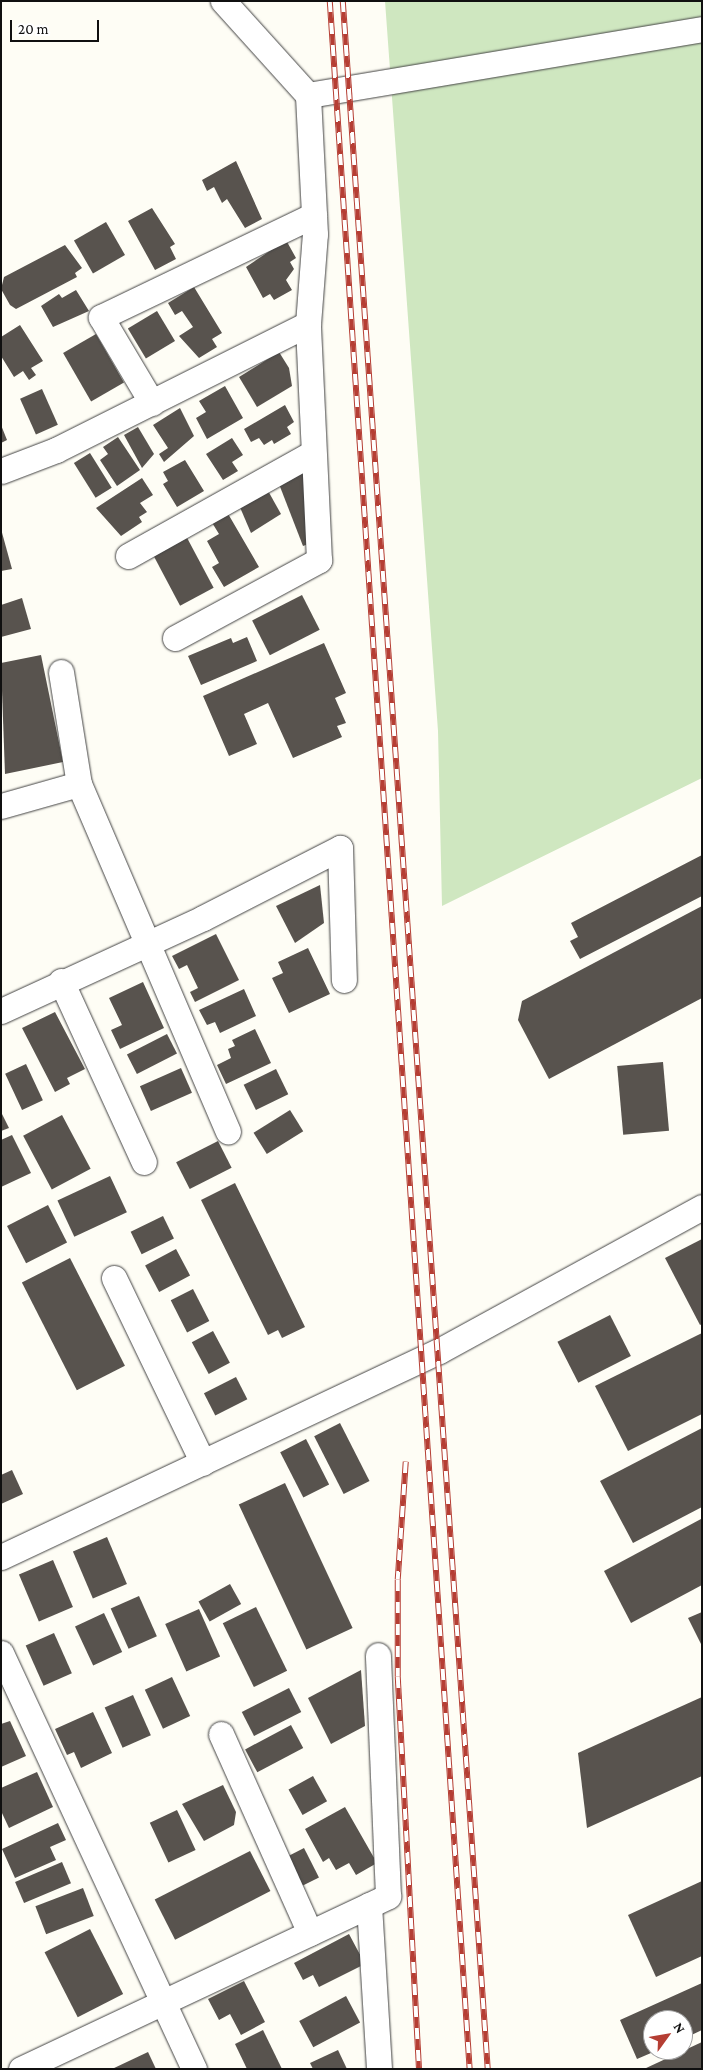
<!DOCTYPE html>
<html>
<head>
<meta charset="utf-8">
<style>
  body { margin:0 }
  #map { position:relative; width:703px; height:2070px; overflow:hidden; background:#fefdf5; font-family:"Crimson Pro",serif }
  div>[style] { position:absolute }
  .green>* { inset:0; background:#cfe7c0 }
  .building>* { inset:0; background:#58534e; transform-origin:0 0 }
  .roads { filter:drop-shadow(0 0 1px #434343) drop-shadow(0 0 1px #434343) }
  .minor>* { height:25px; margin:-12.5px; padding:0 12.5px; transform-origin:12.5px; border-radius:12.5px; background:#fff }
  .rail>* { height:5.5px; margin-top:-2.75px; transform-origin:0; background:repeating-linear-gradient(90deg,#fff 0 11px,#b53e34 0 22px); box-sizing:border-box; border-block:1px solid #b53e34 }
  span { translate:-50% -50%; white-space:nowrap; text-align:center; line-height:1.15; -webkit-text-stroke:5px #fff; paint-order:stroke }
  .frame { position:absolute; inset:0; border:2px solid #101010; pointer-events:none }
  .north { position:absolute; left:643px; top:2010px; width:50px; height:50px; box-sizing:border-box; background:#fff; border:1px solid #9f9f9f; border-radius:50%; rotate:58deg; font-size:14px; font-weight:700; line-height:20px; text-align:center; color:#101010 }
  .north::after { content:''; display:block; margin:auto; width:18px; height:22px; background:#b53e34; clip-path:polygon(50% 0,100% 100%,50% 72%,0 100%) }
  .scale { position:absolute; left:10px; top:20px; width:89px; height:22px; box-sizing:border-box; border:2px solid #101010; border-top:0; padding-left:6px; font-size:15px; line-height:18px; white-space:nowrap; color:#101010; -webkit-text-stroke:4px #fff; paint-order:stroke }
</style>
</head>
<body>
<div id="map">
  <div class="green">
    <div style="clip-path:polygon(385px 1px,702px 1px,702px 778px,442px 906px,438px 731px)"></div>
  </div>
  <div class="building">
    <div style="clip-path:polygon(236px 161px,262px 219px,245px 228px,227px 199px,222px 203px,214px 187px,207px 191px,202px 180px)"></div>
    <div style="clip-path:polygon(152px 208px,175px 244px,170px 247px,176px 259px,155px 270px,128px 221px)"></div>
    <div style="left:106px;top:222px;width:38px;height:37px;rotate:60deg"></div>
    <div style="clip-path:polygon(286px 240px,296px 258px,290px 262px,294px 269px,286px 280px,292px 290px,274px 300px,270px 294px,263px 298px,246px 267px)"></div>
    <div style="clip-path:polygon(65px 245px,82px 268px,75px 273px,77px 277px,16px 309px,10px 305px,1px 289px,4px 277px)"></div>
    <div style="clip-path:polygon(194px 287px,222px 333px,212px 339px,217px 347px,199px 358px,179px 336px,193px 327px,182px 311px,175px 315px,168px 303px)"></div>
    <div style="clip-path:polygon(76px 290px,89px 311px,53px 327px,41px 306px,59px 294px,62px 298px)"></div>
    <div style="left:157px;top:311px;width:35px;height:34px;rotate:59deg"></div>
    <div style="clip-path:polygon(20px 325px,43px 361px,31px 368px,36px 375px,29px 380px,23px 371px,14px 377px,1px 356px,1px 337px)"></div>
    <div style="left:96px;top:334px;width:56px;height:38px;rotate:60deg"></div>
    <div style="clip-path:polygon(279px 352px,289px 368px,292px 386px,257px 407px,239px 377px)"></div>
    <div style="clip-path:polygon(225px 386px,243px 418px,207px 439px,196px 418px,206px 412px,199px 401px)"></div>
    <div style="left:42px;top:389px;width:39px;height:24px;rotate:66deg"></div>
    <div style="clip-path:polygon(285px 405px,294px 422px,287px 427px,291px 434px,274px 444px,272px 440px,264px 445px,259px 438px,251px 442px,244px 429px)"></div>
    <div style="clip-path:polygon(180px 408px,194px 436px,164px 462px,159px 454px,168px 448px,153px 425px)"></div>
    <div style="clip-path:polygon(1px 425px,7px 440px,1px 443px)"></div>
    <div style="clip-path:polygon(138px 427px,154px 454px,142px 468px,124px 435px)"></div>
    <div style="clip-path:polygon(118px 437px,140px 470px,117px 486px,100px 460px,108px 454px,103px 447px)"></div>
    <div style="clip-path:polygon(232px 438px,243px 455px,232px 462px,238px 471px,223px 480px,206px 454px)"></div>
    <div style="left:90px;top:453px;width:41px;height:19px;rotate:58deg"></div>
    <div style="clip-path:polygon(185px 460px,204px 491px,177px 507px,163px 484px,168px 481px,163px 472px)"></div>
    <div style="clip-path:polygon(302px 472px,309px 484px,314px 542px,303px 546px,279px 484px)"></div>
    <div style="clip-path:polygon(142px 478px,153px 495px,140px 503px,147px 512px,139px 517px,142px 522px,121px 536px,96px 508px)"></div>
    <div style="clip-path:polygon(267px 489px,281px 514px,251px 533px,239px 505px)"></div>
    <div style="clip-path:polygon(227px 512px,259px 567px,224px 587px,212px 567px,219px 563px,207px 541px,219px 534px,211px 521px)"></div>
    <div style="clip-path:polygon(1px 529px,12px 569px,1px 571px)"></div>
    <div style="left:185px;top:534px;width:61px;height:38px;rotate:62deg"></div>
    <div style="left:302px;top:595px;width:39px;height:56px;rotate:63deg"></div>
    <div style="clip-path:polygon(22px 598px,31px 629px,1px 637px,1px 605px)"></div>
    <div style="clip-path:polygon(247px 637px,257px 661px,201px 685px,188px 656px,231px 638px,233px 643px)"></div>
    <div style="clip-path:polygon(324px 643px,346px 693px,335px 698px,346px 723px,337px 726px,342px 737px,293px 758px,268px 703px,244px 714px,257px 744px,229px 756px,203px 696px)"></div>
    <div style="clip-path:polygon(41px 655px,63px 762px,5px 774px,1px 663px)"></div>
    <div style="clip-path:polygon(702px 855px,702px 896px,580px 959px,570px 941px,578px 937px,571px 923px)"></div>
    <div style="clip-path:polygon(320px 885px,324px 923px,295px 943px,276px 906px)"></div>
    <div style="clip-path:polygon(702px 906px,702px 998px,549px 1079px,518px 1020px,522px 1001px)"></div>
    <div style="clip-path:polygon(216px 934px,239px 980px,195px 1002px,190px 992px,198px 988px,187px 965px,179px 969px,172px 956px)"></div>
    <div style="clip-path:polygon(308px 948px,330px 994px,289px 1013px,272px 978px,283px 973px,278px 962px)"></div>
    <div style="clip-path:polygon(143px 982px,164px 1028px,120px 1049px,111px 1030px,122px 1025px,109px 998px)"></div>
    <div style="clip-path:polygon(244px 989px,256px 1016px,220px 1033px,215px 1022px,207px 1025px,199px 1010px)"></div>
    <div style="clip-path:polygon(55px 1012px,85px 1069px,67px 1078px,70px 1084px,55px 1092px,22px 1028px)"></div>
    <div style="clip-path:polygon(255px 1029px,271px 1063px,226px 1084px,217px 1065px,231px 1058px,228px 1049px,235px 1046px,232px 1040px)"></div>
    <div style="left:167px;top:1034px;width:22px;height:45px;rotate:63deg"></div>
    <div style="left:663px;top:1062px;width:69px;height:46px;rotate:85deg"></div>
    <div style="left:26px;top:1064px;width:40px;height:23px;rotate:65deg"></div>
    <div style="left:181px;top:1068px;width:27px;height:45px;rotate:66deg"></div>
    <div style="left:276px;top:1069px;width:28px;height:36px;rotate:64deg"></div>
    <div style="left:290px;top:1110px;width:25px;height:43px;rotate:58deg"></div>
    <div style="clip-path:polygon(1px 1112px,9px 1128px,1px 1131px)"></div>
    <div style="left:62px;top:1115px;width:61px;height:44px;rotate:62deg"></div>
    <div style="clip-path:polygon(12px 1135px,31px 1173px,1px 1187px,1px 1140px)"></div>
    <div style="left:218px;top:1141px;width:30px;height:47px;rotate:63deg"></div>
    <div style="left:110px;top:1176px;width:40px;height:58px;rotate:65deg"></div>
    <div style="clip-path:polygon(235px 1183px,305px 1327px,282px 1338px,278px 1330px,268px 1335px,201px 1200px)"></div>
    <div style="left:48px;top:1205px;width:42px;height:46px;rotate:63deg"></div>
    <div style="left:163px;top:1216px;width:25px;height:36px;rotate:64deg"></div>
    <div style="clip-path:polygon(702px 1239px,702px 1324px,700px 1325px,665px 1258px)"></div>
    <div style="left:176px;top:1249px;width:30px;height:35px;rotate:62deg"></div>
    <div style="left:70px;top:1258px;width:121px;height:54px;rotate:63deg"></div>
    <div style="left:193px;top:1289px;width:36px;height:25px;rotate:63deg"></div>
    <div style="left:610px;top:1315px;width:46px;height:59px;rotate:63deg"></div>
    <div style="left:213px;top:1331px;width:36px;height:24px;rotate:62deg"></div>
    <div style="clip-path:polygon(702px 1333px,702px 1414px,628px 1451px,595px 1386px)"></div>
    <div style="left:236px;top:1377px;width:25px;height:36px;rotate:63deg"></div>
    <div style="left:340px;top:1423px;width:65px;height:29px;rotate:63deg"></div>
    <div style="clip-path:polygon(702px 1428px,702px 1507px,633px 1543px,600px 1481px)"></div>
    <div style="left:306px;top:1439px;width:51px;height:29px;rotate:63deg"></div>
    <div style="clip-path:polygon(12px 1470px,23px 1494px,1px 1504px,1px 1475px)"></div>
    <div style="left:285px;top:1483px;width:160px;height:51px;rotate:65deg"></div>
    <div style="clip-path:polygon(701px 1519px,702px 1585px,631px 1623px,604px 1571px)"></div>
    <div style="left:107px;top:1537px;width:51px;height:37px;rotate:67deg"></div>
    <div style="left:53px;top:1560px;width:51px;height:37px;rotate:67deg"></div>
    <div style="left:230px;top:1584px;width:23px;height:36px;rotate:61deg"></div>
    <div style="left:139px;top:1596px;width:44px;height:31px;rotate:66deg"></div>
    <div style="left:256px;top:1607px;width:71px;height:37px;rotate:64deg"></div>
    <div style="left:199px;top:1609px;width:52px;height:37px;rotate:66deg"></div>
    <div style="clip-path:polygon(702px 1612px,702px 1646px,688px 1618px)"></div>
    <div style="left:104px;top:1613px;width:43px;height:32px;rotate:65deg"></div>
    <div style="left:54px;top:1633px;width:44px;height:31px;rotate:66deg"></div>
    <div style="clip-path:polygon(361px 1670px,365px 1726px,331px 1744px,308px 1698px)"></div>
    <div style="left:172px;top:1677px;width:43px;height:30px;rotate:65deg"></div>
    <div style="left:289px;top:1688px;width:27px;height:53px;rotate:63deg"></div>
    <div style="left:133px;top:1695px;width:44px;height:31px;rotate:66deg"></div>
    <div style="clip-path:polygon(702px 1697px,702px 1776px,587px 1828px,578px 1753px)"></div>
    <div style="clip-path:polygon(93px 1712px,112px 1753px,81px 1768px,74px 1752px,67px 1755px,55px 1729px)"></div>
    <div style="clip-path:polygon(10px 1721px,26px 1756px,1px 1767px,1px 1724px)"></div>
    <div style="left:291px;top:1725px;width:26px;height:52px;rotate:62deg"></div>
    <div style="clip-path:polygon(37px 1772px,53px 1807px,9px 1828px,1px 1811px,1px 1788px)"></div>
    <div style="left:313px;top:1776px;width:29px;height:28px;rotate:61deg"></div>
    <div style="clip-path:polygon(223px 1785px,236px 1812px,234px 1825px,204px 1841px,182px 1804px)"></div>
    <div style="clip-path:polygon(345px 1807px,377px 1863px,356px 1875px,349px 1863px,336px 1870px,329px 1858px,323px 1862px,305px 1829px)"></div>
    <div style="left:177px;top:1810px;width:44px;height:30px;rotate:65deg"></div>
    <div style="clip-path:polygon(58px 1823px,66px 1840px,50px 1847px,56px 1860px,15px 1878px,2px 1849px)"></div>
    <div style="left:304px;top:1848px;width:33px;height:18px;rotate:63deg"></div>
    <div style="left:250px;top:1851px;width:45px;height:107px;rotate:63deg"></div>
    <div style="left:62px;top:1862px;width:23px;height:51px;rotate:67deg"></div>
    <div style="clip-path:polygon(702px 1881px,702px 1956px,656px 1977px,628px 1915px)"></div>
    <div style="left:83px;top:1888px;width:30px;height:51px;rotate:69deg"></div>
    <div style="left:90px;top:1929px;width:73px;height:51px;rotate:63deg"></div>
    <div style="clip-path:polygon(349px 1934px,365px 1964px,319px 1987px,313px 1975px,303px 1980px,294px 1963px)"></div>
    <div style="clip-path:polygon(244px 1981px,265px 2022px,241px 2035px,230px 2014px,219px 2020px,208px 1999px)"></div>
    <div style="clip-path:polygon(702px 1983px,702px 2030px,683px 2039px,683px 2020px,653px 2020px,653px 2050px,658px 2050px,637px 2059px,620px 2020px)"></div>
    <div style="left:346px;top:1996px;width:30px;height:53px;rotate:62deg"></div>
    <div style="clip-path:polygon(263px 2030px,282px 2069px,247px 2069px,235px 2044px)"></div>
    <div style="clip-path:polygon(702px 2042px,702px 2069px,644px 2069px)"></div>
    <div style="clip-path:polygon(338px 2050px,347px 2069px,313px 2069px,310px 2063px)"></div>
    <div style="clip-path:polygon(148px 2052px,156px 2069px,112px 2069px)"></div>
  </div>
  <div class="roads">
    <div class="minor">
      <div style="left:308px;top:95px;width:399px;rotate:-9.5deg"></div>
      <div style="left:152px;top:403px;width:100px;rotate:-120.7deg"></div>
      <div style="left:101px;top:317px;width:236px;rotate:-25.6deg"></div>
      <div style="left:1px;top:471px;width:59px;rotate:-20.9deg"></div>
      <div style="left:56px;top:450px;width:282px;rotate:-26.6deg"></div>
      <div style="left:308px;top:324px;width:90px;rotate:-85.6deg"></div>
      <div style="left:315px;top:234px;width:139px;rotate:-92.9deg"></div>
      <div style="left:308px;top:95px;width:127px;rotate:-132.1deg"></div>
      <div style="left:128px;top:556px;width:211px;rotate:-29.2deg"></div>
      <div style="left:175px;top:638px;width:164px;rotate:-28.4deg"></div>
      <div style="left:319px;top:560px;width:236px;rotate:-92.7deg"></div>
      <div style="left:61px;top:672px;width:113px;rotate:80.9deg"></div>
      <div style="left:79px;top:784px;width:378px;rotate:66.8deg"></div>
      <div style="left:1px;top:806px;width:81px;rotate:-15.8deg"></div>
      <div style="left:61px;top:981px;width:199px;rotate:65.4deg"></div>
      <div style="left:1px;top:1011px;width:222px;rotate:-24.7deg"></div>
      <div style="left:203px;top:918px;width:154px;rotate:-27.1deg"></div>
      <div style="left:340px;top:848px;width:132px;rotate:88.3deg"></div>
      <div style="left:114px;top:1278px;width:205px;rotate:64.3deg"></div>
      <div style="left:1px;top:1557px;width:484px;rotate:-25.2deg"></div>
      <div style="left:439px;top:1351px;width:300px;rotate:-28.7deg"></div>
      <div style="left:1px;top:1653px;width:459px;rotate:65.1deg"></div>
      <div style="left:221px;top:1734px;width:218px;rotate:65.9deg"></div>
      <div style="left:369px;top:1905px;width:164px;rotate:86.5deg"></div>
      <div style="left:21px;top:2069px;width:406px;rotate:-25.2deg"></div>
      <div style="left:388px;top:1896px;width:241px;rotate:-92.4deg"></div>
    </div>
  </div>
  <div class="rail">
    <div style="left:330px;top:1px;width:2073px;rotate:86.13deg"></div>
    <div style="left:343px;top:1px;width:2073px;rotate:85.99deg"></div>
    <div style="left:406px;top:1462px;width:118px;rotate:93.9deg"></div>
    <div style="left:398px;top:1580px;width:97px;rotate:90deg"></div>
    <div style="left:398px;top:1677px;width:393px;rotate:86.9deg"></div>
  </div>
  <div class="frame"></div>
  <div class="north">N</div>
  <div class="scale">20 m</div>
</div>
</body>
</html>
